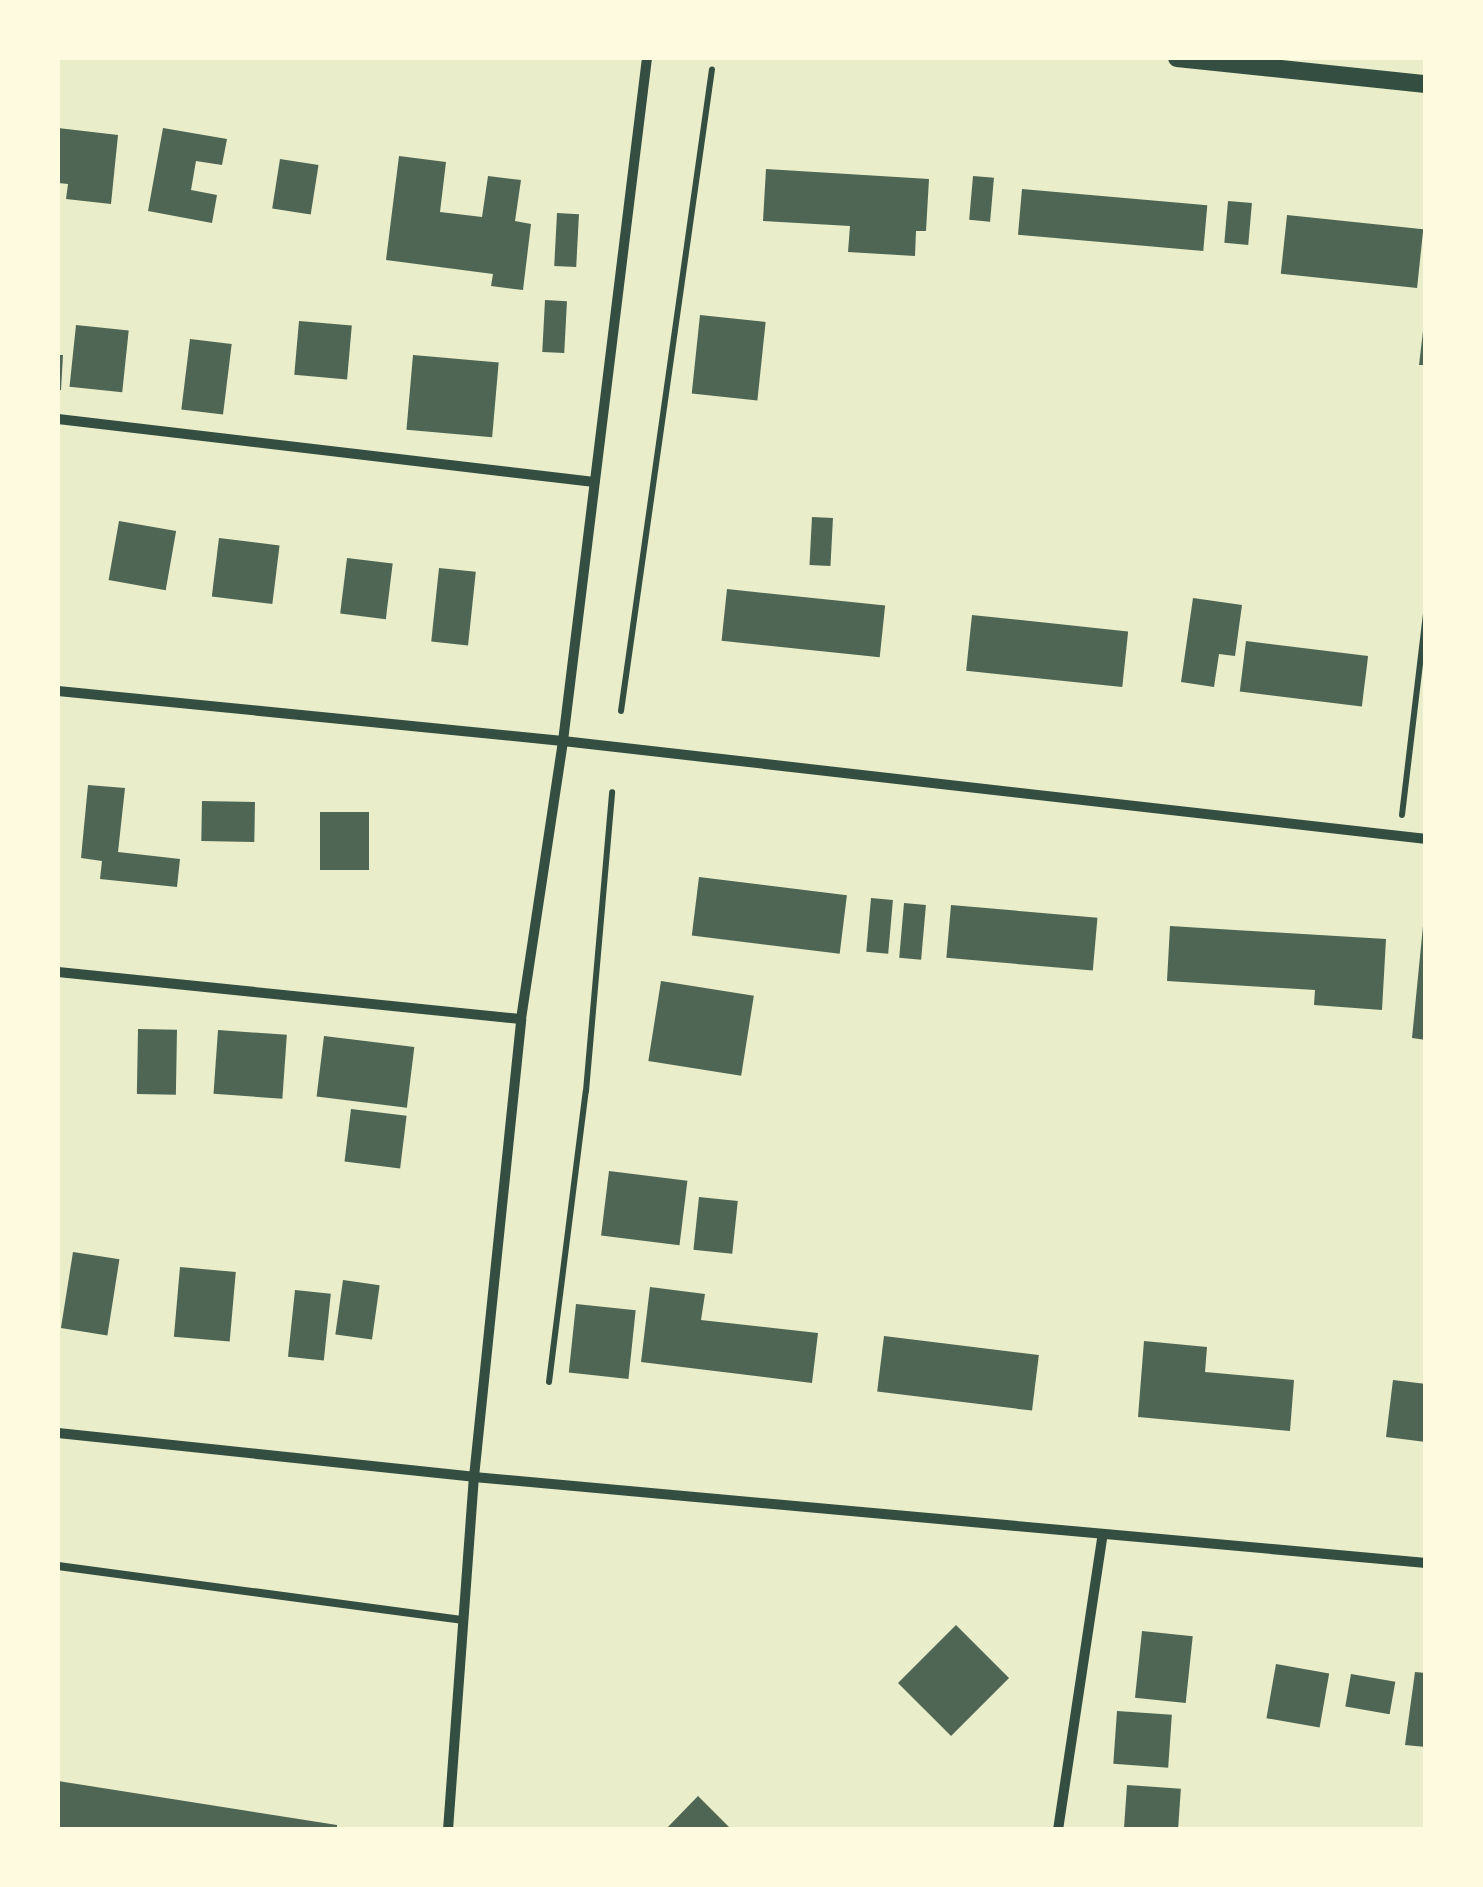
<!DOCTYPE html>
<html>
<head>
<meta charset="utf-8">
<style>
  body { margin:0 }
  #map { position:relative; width:1483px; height:1887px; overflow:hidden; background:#e9edc9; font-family:Rubik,sans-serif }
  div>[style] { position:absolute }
  .building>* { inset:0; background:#4f6655; transform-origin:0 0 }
  .path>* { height:6px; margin:-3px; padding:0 3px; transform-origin:3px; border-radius:3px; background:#344e41 }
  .service>* { height:8px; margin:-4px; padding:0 4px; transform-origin:4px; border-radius:4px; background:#344e41 }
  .minor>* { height:10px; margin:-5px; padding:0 5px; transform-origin:5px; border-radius:5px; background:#344e41 }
  .tertiary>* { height:18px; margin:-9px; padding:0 9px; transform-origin:9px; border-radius:9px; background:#344e41 }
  span { translate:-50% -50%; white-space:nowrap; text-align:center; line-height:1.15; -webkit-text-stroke:9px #fefae0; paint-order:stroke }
  .frame { position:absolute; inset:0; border:60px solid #fefae0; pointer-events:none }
</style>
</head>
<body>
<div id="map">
  <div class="building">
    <div style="clip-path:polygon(58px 128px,118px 135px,111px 204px,66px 199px,68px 184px,58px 183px)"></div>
    <div style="clip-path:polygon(163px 128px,227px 139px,222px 165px,196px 161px,191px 190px,217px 195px,212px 223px,148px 211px)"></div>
    <div style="clip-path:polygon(399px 156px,446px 162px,440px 212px,482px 217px,488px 176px,521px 180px,515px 221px,531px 224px,523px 290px,491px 286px,493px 274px,386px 260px)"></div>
    <div style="left:280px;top:159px;width:39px;height:50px;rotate:9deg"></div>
    <div style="clip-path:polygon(766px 169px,929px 179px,926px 231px,916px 231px,915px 256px,848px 252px,850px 226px,763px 221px)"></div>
    <div style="left:973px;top:176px;width:21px;height:44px;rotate:5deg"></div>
    <div style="left:1022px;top:189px;width:186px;height:46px;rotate:5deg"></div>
    <div style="left:1228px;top:201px;width:24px;height:42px;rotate:5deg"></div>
    <div style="left:557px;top:213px;width:22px;height:53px;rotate:3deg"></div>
    <div style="left:1287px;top:215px;width:137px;height:59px;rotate:6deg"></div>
    <div style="left:545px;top:300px;width:22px;height:52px;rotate:3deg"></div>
    <div style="left:700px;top:315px;width:66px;height:79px;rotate:6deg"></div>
    <div style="left:299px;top:321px;width:53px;height:54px;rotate:5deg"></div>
    <div style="left:76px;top:325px;width:53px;height:62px;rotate:6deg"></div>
    <div style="clip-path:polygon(1423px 331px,1426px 331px,1426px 365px,1419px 365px)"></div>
    <div style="left:190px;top:339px;width:42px;height:71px;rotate:7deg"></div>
    <div style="clip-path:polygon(58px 355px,63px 355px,61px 390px,58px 390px)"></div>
    <div style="left:413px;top:355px;width:86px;height:75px;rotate:5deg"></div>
    <div style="left:812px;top:517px;width:21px;height:48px;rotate:3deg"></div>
    <div style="left:119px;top:521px;width:58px;height:60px;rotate:10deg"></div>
    <div style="left:219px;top:538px;width:61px;height:59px;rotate:7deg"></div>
    <div style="left:347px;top:558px;width:46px;height:56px;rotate:7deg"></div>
    <div style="left:439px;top:568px;width:37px;height:74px;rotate:6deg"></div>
    <div style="left:727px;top:589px;width:159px;height:52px;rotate:6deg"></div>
    <div style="clip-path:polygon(1193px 598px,1242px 605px,1235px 656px,1219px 654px,1214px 687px,1181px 682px)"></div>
    <div style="left:972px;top:615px;width:157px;height:56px;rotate:6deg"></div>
    <div style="left:1246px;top:641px;width:123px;height:51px;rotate:7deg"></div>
    <div style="clip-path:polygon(88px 785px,125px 788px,118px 852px,180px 859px,177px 887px,100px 879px,102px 861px,81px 858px)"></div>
    <div style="left:202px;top:801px;width:53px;height:40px;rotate:1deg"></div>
    <div style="left:320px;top:812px;width:49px;height:58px"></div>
    <div style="left:699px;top:877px;width:149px;height:59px;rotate:7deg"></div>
    <div style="left:871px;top:898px;width:22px;height:54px;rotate:5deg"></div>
    <div style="left:904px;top:903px;width:22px;height:55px;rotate:5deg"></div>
    <div style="left:951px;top:905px;width:147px;height:53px;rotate:5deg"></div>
    <div style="clip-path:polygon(1170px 926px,1386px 939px,1382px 1010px,1314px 1005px,1315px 990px,1167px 981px)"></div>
    <div style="clip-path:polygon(1423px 926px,1426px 926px,1426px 1040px,1412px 1038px)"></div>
    <div style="left:661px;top:981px;width:94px;height:81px;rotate:9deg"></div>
    <div style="left:138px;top:1029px;width:39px;height:65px;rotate:1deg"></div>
    <div style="left:218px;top:1030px;width:69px;height:64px;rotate:4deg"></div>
    <div style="left:324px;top:1036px;width:91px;height:61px;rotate:7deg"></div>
    <div style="left:351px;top:1109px;width:56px;height:53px;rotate:7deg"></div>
    <div style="left:609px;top:1171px;width:79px;height:65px;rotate:7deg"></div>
    <div style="left:699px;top:1197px;width:39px;height:53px;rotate:6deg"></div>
    <div style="left:73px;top:1252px;width:47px;height:77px;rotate:9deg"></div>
    <div style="left:180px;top:1267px;width:56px;height:70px;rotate:5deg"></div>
    <div style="left:343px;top:1280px;width:37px;height:55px;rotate:8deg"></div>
    <div style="clip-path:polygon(650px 1287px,705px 1294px,701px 1320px,818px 1333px,812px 1383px,641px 1362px)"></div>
    <div style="left:295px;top:1290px;width:36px;height:67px;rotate:6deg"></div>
    <div style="left:576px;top:1304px;width:60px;height:69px;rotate:6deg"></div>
    <div style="left:884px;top:1336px;width:156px;height:56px;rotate:7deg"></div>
    <div style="clip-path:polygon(1144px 1341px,1207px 1347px,1205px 1372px,1294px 1380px,1290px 1431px,1138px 1417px)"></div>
    <div style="clip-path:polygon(1393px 1380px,1426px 1384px,1426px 1442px,1386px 1437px)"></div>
    <div style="left:956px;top:1625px;width:75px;height:82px;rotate:45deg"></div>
    <div style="left:1142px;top:1631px;width:51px;height:67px;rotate:6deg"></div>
    <div style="left:1276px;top:1664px;width:54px;height:55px;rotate:10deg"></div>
    <div style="clip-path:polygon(1415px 1672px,1426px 1673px,1426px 1747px,1405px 1745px)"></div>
    <div style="left:1351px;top:1674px;width:45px;height:33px;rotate:10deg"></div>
    <div style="left:1117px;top:1711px;width:55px;height:53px;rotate:4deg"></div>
    <div style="clip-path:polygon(58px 1781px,337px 1825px,337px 1830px,58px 1830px)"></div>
    <div style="left:1127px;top:1785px;width:54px;height:45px;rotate:4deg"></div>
    <div style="clip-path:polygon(698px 1796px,732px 1830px,665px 1830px)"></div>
  </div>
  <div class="path">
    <div style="left:621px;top:711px;width:648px;rotate:-81.93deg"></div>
    <div style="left:1402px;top:815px;width:202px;rotate:-83.2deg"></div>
    <div style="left:549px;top:1382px;width:293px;rotate:-82.8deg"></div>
    <div style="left:586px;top:1091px;width:300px;rotate:-85deg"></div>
  </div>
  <div class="service">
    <div style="left:58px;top:1566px;width:409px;rotate:7.6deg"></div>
  </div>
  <div class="minor">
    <div style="left:58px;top:419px;width:540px;rotate:6.7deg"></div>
    <div style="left:58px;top:691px;width:507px;rotate:5.65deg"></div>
    <div style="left:563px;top:741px;width:869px;rotate:6.48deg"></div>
    <div style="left:58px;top:972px;width:465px;rotate:5.8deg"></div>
    <div style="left:58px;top:1433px;width:418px;rotate:6deg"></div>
    <div style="left:474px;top:1477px;width:956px;rotate:5.16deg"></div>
    <div style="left:448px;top:1830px;width:354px;rotate:-85.8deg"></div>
    <div style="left:474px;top:1477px;width:460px;rotate:-84.1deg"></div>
    <div style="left:521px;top:1019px;width:281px;rotate:-81.4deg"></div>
    <div style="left:563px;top:741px;width:688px;rotate:-82.99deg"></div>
    <div style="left:1058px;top:1830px;width:299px;rotate:-81.4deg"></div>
  </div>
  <div class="tertiary">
    <div style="left:1177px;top:58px;width:250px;rotate:6deg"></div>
  </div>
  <div class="frame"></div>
</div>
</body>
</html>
